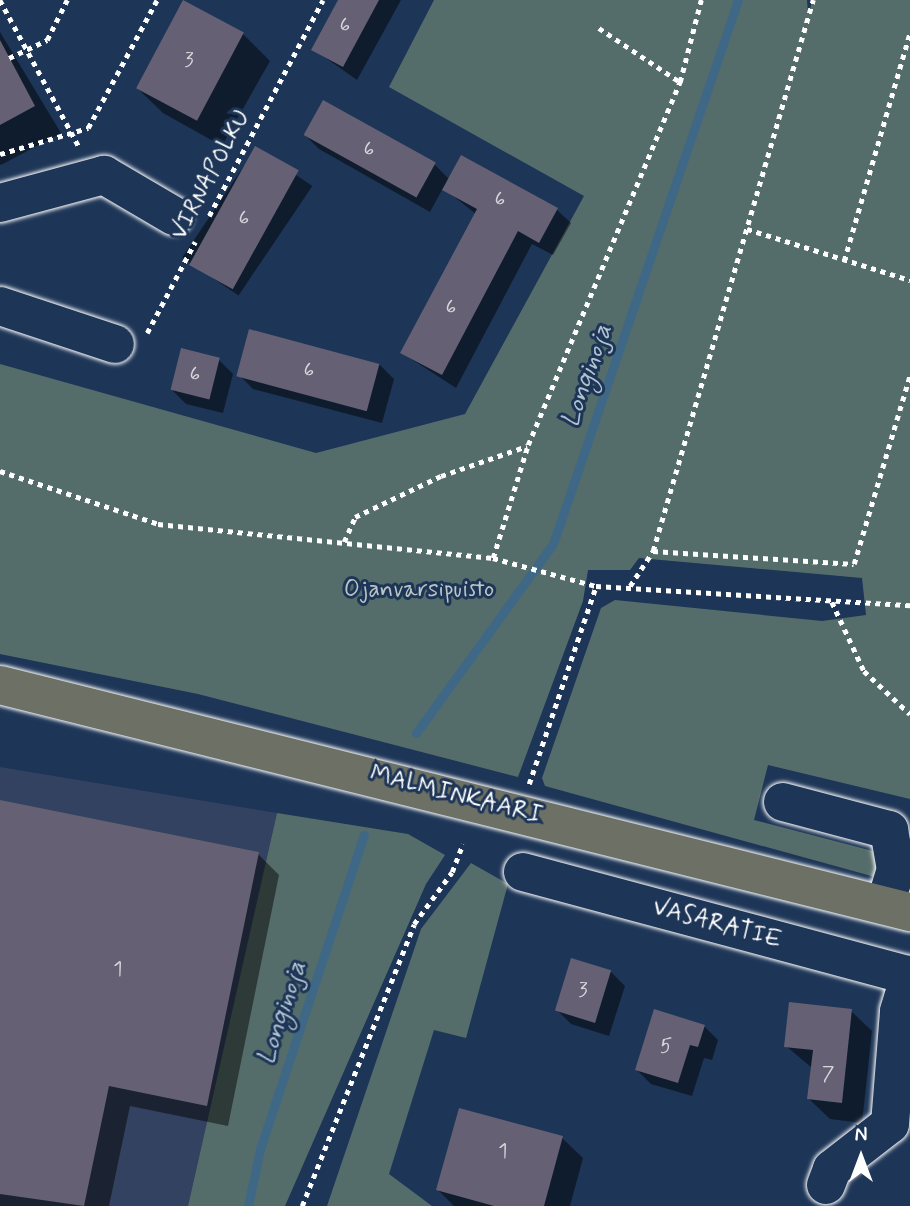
<!DOCTYPE html>
<html>
<head>
<meta charset="utf-8">
<style>
  body { margin:0 }
  #map { position:relative; width:910px; height:1206px; overflow:hidden; background:#1d3557; font-family:Mynerve,sans-serif }
  div>[style] { position:absolute }
  .built>* { inset:0; background:#334260 }
  .green>* { inset:0; background:#556d6a }
  .shadow>* { inset:0; background:#0007; transform-origin:0 0 }
  .stream>* { height:9px; margin:-4.5px; padding:0 4.5px; transform-origin:4.5px; border-radius:4.5px; background:#3f6886 }
  .building>* { inset:0; background:#656074; transform-origin:0 0 }
  .path>* { height:4.5px; margin-top:-2.25px; transform-origin:0; background:repeating-linear-gradient(90deg,#fff 0 5px,transparent 0 10px) }
  .roads { filter:drop-shadow(0 0 2px #fff) drop-shadow(0 0 2px #fff) }
  .minor>* { height:38px; margin:-19px; padding:0 19px; transform-origin:19px; border-radius:19px; background:#1d3557 }
  .major>* { height:38px; margin:-19px; padding:0 19px; transform-origin:19px; border-radius:19px; background:#6c7065 }
  span { translate:-50% -50%; white-space:nowrap; text-align:center; line-height:1.15; -webkit-text-stroke:6px #1d3557; paint-order:stroke }
  .number-label { font-size:21px; color:#d8d7dc }
  .number-label span { -webkit-text-stroke-width:0 }
  .street-label { font-size:24px; color:#fff }
  .park-label { font-size:24px; color:#bbc5c3 }
  .water-label { font-size:26px; color:#b2c3cf; font-style:italic }
  .north { position:absolute; left:826px; top:1122px; width:70px; height:70px; -webkit-text-stroke:5px #1d3557; paint-order:stroke; rotate:0deg; font-size:19px; font-weight:700; line-height:28px; text-align:center; color:#fff }
  .north::after { content:''; display:block; margin:auto; width:24px; height:32px; background:#fff; clip-path:polygon(50% 0,100% 100%,50% 72%,0 100%) }
</style>
</head>
<body>
<div id="map">
  <div class="built">
    <div style="clip-path:polygon(0 767px,277px 813px,188px 1206px,0 1206px)"></div>
  </div>
  <div class="green">
    <div style="clip-path:polygon(434px 0,807px 0,808px 14px,813px 0,910px 0,910px 799px,768px 765px,754px 820px,884px 854px,875px 877px,545px 786px,542px 778px,601px 608px,615px 600px,822px 621px,866px 615px,862px 578px,639px 558px,630px 570px,588px 570px,583px 601px,518px 777px,198px 694px,0 654px,0 364px,316px 453px,465px 414px,584px 196px,389px 87px)"></div>
    <div style="clip-path:polygon(277px 813px,408px 834px,445px 855px,426px 884px,285px 1206px,188px 1206px)"></div>
    <div style="clip-path:polygon(471px 863px,508px 884px,466px 1038px,434px 1030px,389px 1174px,432px 1206px,327px 1206px,421px 929px)"></div>
  </div>
  <div class="shadow">
    <div style="clip-path:polygon(340px 0,401px 0,357px 80px,313px 49px)"></div>
    <div style="clip-path:polygon(0 32px,61px 133px,1px 165px,0 164px)"></div>
    <div style="clip-path:polygon(243px 34px,270px 61px,222px 146px,163px 113px,136px 87px)"></div>
    <div style="clip-path:polygon(324px 102px,434px 164px,450px 180px,556px 209px,571px 223px,553px 255px,532px 244px,456px 388px,402px 353px,476px 214px,443px 188px,430px 212px,319px 149px,305px 135px)"></div>
    <div style="left:256px;top:148px;width:68px;height:132px;rotate:34deg"></div>
    <div style="clip-path:polygon(250px 331px,380px 365px,394px 379px,382px 423px,253px 389px,239px 375px)"></div>
    <div style="clip-path:polygon(219px 360px,233px 374px,223px 413px,186px 404px,172px 390px)"></div>
    <div style="clip-path:polygon(0 801px,258px 854px,279px 875px,228px 1126px,130px 1106px,109px 1206px,0 1206px)"></div>
    <div style="clip-path:polygon(573px 960px,611px 972px,625px 986px,609px 1036px,571px 1024px,557px 1010px)"></div>
    <div style="clip-path:polygon(851px 1011px,872px 1031px,862px 1123px,830px 1119px,809px 1099px,812px 1068px,786px 1046px)"></div>
    <div style="clip-path:polygon(704px 1026px,718px 1040px,712px 1060px,704px 1058px,692px 1096px,651px 1084px,637px 1070px)"></div>
    <div style="clip-path:polygon(562px 1138px,583px 1158px,570px 1206px,454px 1206px,438px 1190px)"></div>
  </div>
  <div class="stream">
    <div style="left:416px;top:733px;width:233px;rotate:-54.1deg"></div>
    <div style="left:553px;top:544px;width:575px;rotate:-71.22deg"></div>
    <div style="left:248px;top:1206px;width:58px;rotate:-78.1deg"></div>
    <div style="left:260px;top:1149px;width:331px;rotate:-71.7deg"></div>
  </div>
  <div class="building">
    <div style="left:183px;top:0;width:69px;height:100px;rotate:28deg"></div>
    <div style="clip-path:polygon(338px 0,379px 0,343px 67px,311px 50px)"></div>
    <div style="clip-path:polygon(0 40px,35px 106px,0 125px)"></div>
    <div style="left:323px;top:100px;width:129px;height:40px;rotate:29deg"></div>
    <div style="left:255px;top:146px;width:50px;height:136px;rotate:29deg"></div>
    <div style="clip-path:polygon(461px 155px,558px 208px,539px 243px,518px 231px,442px 375px,400px 353px,477px 209px,442px 190px)"></div>
    <div style="left:249px;top:329px;width:135px;height:49px;rotate:15deg"></div>
    <div style="left:181px;top:348px;width:40px;height:43px;rotate:14deg"></div>
    <div style="clip-path:polygon(0 800px,259px 852px,207px 1106px,109px 1086px,84px 1206px,0 1194px)"></div>
    <div style="left:571px;top:958px;width:42px;height:55px;rotate:17deg"></div>
    <div style="clip-path:polygon(789px 1002px,852px 1009px,842px 1103px,807px 1099px,813px 1050px,784px 1047px)"></div>
    <div style="clip-path:polygon(654px 1009px,705px 1025px,698px 1047px,690px 1045px,678px 1083px,635px 1070px)"></div>
    <div style="clip-path:polygon(459px 1108px,563px 1136px,544px 1206px,494px 1206px,436px 1190px)"></div>
  </div>
  <div class="path">
    <div style="left:0;top:0;width:167px;rotate:61.7deg"></div>
    <div style="left:599px;top:28px;width:97px;rotate:33.7deg"></div>
    <div style="left:9px;top:58px;width:42px;rotate:-25.3deg"></div>
    <div style="left:47px;top:40px;width:45px;rotate:-63.4deg"></div>
    <div style="left:0;top:154px;width:92px;rotate:-16.5deg"></div>
    <div style="left:88px;top:128px;width:145px;rotate:-61.7deg"></div>
    <div style="left:209px;top:216px;width:244px;rotate:-62.2deg"></div>
    <div style="left:747px;top:229px;width:171px;rotate:17.4deg"></div>
    <div style="left:844px;top:261px;width:237px;rotate:-73.9deg"></div>
    <div style="left:147px;top:333px;width:103px;rotate:-62.2deg"></div>
    <div style="left:0;top:471px;width:167px;rotate:18.5deg"></div>
    <div style="left:158px;top:524px;width:337px;rotate:5.8deg"></div>
    <div style="left:493px;top:558px;width:107px;rotate:15.2deg"></div>
    <div style="left:596px;top:586px;width:315px;rotate:3.5deg"></div>
    <div style="left:344px;top:542px;width:27px;rotate:-66deg"></div>
    <div style="left:355px;top:517px;width:95px;rotate:-25.5deg"></div>
    <div style="left:441px;top:476px;width:91px;rotate:-19.2deg"></div>
    <div style="left:653px;top:551px;width:201px;rotate:3.7deg"></div>
    <div style="left:854px;top:564px;width:197px;rotate:-73.5deg"></div>
    <div style="left:493px;top:558px;width:118px;rotate:-72.8deg"></div>
    <div style="left:528px;top:445px;width:394px;rotate:-67.3deg"></div>
    <div style="left:680px;top:82px;width:85px;rotate:-75.6deg"></div>
    <div style="left:630px;top:586px;width:42px;rotate:-56.7deg"></div>
    <div style="left:653px;top:551px;width:574px;rotate:-73.81deg"></div>
    <div style="left:832px;top:602px;width:76px;rotate:65.1deg"></div>
    <div style="left:864px;top:671px;width:63px;rotate:43.1deg"></div>
    <div style="left:529px;top:784px;width:209px;rotate:-71.3deg"></div>
    <div style="left:302px;top:1206px;width:303px;rotate:-68.3deg"></div>
    <div style="left:414px;top:924px;width:64px;rotate:-53.8deg"></div>
    <div style="left:452px;top:872px;width:30px;rotate:-69deg"></div>
  </div>
  <div class="roads">
    <div class="minor">
      <div style="left:0;top:203px;width:108px;rotate:-15.1deg"></div>
      <div style="left:104px;top:175px;width:81px;rotate:30.4deg"></div>
      <div style="left:0;top:306px;width:121px;rotate:18.3deg"></div>
      <div style="left:783px;top:802px;width:110px;rotate:14.8deg"></div>
      <div style="left:889px;top:830px;width:40px;rotate:80deg"></div>
      <div style="left:896px;top:869px;width:38px;rotate:107deg"></div>
      <div style="left:523px;top:872px;width:401px;rotate:15deg"></div>
      <div style="left:826px;top:1185px;width:17px;rotate:-69deg"></div>
      <div style="left:832px;top:1169px;width:73px;rotate:-37.8deg"></div>
      <div style="left:890px;top:1124px;width:113px;rotate:-85.4deg"></div>
      <div style="left:899px;top:1011px;width:38px;rotate:-73deg"></div>
    </div>
    <div class="major">
      <div style="left:0;top:685px;width:938px;rotate:14.01deg"></div>
    </div>
  </div>
  <div class="number-label">
    <span style="left:345px;top:25px">6</span>
    <span style="left:189px;top:60px">3</span>
    <span style="left:369px;top:149px">6</span>
    <span style="left:500px;top:199px">6</span>
    <span style="left:244px;top:218px">6</span>
    <span style="left:451px;top:307px">6</span>
    <span style="left:309px;top:370px">6</span>
    <span style="left:195px;top:374px">6</span>
    <span style="left:118px;top:969px">1</span>
    <span style="left:583px;top:990px">3</span>
    <span style="left:666px;top:1046px">5</span>
    <span style="left:828px;top:1074px">7</span>
    <span style="left:503px;top:1151px">1</span>
  </div>
  <div class="street-label">
    <span style="left:211px;top:175px;rotate:-62deg">VIRNAPOLKU</span>
    <span style="left:456px;top:795px;rotate:14deg">MALMINKAARI</span>
    <span style="left:717px;top:924px;rotate:15deg">VASARATIE</span>
  </div>
  <div class="park-label">
    <span style="left:419px;top:590px">Ojanvarsipuisto</span>
  </div>
  <div class="water-label">
    <span style="left:588px;top:376px;rotate:-71deg">Longinoja</span>
    <span style="left:283px;top:1013px;rotate:-72deg">Longinoja</span>
  </div>
  <div class="north">N</div>
</div>
</body>
</html>
